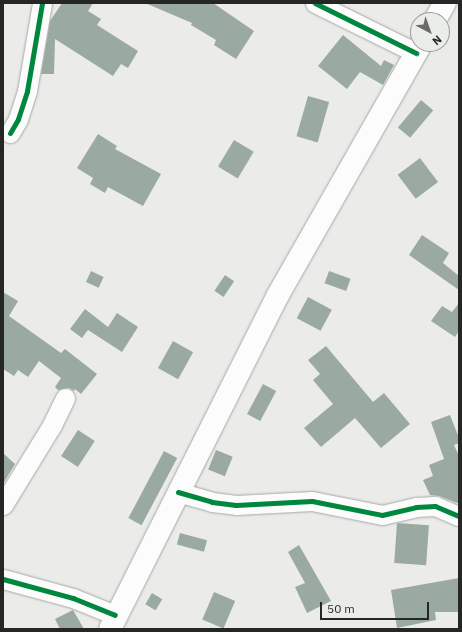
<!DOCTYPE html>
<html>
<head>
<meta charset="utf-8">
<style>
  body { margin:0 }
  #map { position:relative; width:462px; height:632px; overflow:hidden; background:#ebecea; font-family:"IBM Plex Sans",sans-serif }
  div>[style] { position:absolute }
  .building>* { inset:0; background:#9baaa0; transform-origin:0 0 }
  .roads { filter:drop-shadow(0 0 1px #a7a8a6) drop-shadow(0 0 1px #a7a8a6) }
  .minor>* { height:19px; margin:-9.5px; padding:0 9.5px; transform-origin:9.5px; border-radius:9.5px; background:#fcfcfc }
  .major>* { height:22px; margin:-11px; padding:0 11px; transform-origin:11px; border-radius:11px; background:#fcfcfc }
  .cycleway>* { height:5px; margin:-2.5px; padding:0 2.5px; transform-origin:2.5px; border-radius:2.5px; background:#00873e }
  span { translate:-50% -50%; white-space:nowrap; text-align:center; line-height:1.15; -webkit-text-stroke:3px #ebede9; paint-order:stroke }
  .frame { position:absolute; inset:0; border:4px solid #262725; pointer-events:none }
  .north { position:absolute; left:410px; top:12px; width:40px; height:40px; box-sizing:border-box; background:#ebede9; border:1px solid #9c9e9b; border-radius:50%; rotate:139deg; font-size:11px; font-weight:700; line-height:16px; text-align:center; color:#262725 }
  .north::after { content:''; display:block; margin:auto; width:14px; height:18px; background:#6b6c6a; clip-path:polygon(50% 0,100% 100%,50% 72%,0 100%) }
  .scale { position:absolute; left:320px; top:602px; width:109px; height:18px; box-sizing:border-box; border:2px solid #262725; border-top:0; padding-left:5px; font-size:12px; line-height:14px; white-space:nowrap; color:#262725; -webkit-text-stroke:3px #ebede9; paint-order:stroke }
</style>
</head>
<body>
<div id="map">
  <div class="building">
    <div style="clip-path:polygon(62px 3px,93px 3px,88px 11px,101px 19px,97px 25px,138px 51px,128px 68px,121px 64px,113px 76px,55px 39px,54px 74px,41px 74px,50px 21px)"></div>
    <div style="clip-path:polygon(145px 3px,213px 3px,254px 31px,236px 59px,214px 45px,216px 40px,191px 25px,192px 23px)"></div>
    <div style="clip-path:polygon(343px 35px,381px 66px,384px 60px,394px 65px,383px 85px,360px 72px,347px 89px,318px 66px)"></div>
    <div style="left:308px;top:96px;width:22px;height:42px;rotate:16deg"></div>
    <div style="left:421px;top:100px;width:16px;height:36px;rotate:40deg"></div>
    <div style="clip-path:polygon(98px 134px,117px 146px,115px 149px,161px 174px,143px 206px,108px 187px,105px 193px,90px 184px,93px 178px,77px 168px)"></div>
    <div style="left:234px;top:140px;width:23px;height:31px;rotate:31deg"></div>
    <div style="left:420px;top:158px;width:30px;height:28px;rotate:53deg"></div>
    <div style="clip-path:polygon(422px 235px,449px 253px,443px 263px,459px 276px,459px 290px,409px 255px)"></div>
    <div style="left:91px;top:271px;width:14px;height:12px;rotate:25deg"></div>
    <div style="left:329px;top:271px;width:23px;height:13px;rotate:20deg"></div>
    <div style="left:225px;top:275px;width:11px;height:19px;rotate:34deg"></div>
    <div style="clip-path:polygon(3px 292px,18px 301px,9px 316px,61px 353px,65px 349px,97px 374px,81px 394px,75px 389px,74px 391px,69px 388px,58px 390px,55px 387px,61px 378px,39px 361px,28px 377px,18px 370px,14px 376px,3px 369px)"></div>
    <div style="left:308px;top:297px;width:27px;height:24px;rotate:28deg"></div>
    <div style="clip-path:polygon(459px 303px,459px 331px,455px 337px,431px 321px,442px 306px,452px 312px)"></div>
    <div style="clip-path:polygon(85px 309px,108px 327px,117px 313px,138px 327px,122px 352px,88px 330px,82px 338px,70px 329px)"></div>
    <div style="left:173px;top:341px;width:23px;height:31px;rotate:29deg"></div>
    <div style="clip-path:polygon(326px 346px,373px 402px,384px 393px,410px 424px,381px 448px,355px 418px,321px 447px,304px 428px,333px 404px,313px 380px,320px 374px,308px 360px)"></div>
    <div style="left:263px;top:384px;width:15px;height:34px;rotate:28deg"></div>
    <div style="clip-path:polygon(450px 415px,459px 438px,459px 443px,454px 445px,459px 456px,459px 502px,457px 503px,439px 496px,430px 495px,423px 480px,433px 476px,429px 465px,444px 459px,431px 422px)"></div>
    <div style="left:78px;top:430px;width:20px;height:31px;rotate:33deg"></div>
    <div style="left:216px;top:450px;width:18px;height:21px;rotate:22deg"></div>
    <div style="left:164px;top:451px;width:15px;height:76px;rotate:28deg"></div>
    <div style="clip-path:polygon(3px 453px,15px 464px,3px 484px)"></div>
    <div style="left:397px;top:523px;width:32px;height:40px;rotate:4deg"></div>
    <div style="left:180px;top:533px;width:28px;height:12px;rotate:15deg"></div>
    <div style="clip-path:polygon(299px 545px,331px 601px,307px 613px,295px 587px,305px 583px,288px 552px)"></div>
    <div style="clip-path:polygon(459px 578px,459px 612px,435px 612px,436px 620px,397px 628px,391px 590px)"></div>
    <div style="left:214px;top:592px;width:23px;height:30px;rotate:23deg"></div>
    <div style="left:152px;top:593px;width:12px;height:13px;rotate:31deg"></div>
    <div style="clip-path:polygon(73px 610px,84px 629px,60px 629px,55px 619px)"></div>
  </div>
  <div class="roads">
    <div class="minor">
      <div style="left:315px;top:3px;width:113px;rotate:26.3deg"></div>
      <div style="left:10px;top:133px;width:16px;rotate:-60deg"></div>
      <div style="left:18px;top:119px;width:29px;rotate:-72deg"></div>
      <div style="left:27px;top:91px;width:89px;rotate:-80.3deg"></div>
      <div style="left:178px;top:492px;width:35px;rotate:16deg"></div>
      <div style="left:212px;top:502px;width:24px;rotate:7deg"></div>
      <div style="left:236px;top:505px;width:76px;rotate:-3deg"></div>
      <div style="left:312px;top:501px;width:71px;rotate:11.3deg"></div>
      <div style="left:382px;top:515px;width:35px;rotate:-13deg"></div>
      <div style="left:416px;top:507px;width:19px;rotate:-3deg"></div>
      <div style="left:435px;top:506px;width:26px;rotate:23deg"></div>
      <div style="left:3px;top:505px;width:94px;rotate:-58.5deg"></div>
      <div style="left:52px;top:425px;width:30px;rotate:-64deg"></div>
      <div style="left:3px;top:579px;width:73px;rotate:15.2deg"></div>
      <div style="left:73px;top:598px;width:45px;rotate:22deg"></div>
    </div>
    <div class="major">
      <div style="left:435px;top:20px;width:20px;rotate:-60deg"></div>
      <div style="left:110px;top:629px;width:374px;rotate:-63.3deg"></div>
      <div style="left:278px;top:295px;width:289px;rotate:-60.3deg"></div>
    </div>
  </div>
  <div class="cycleway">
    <div style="left:315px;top:3px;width:113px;rotate:26.3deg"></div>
    <div style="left:10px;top:133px;width:16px;rotate:-60deg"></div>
    <div style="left:18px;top:119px;width:29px;rotate:-72deg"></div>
    <div style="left:27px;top:91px;width:89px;rotate:-80.3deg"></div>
    <div style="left:178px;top:492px;width:35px;rotate:16deg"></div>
    <div style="left:212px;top:502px;width:24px;rotate:7deg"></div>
    <div style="left:236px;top:505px;width:76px;rotate:-3deg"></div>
    <div style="left:312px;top:501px;width:71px;rotate:11.3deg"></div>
    <div style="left:382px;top:515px;width:35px;rotate:-13deg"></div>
    <div style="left:416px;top:507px;width:19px;rotate:-3deg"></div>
    <div style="left:435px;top:506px;width:26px;rotate:23deg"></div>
    <div style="left:3px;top:579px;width:73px;rotate:15.2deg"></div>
    <div style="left:73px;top:598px;width:45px;rotate:22deg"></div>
  </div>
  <div class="frame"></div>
  <div class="north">N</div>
  <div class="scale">50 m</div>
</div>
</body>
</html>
